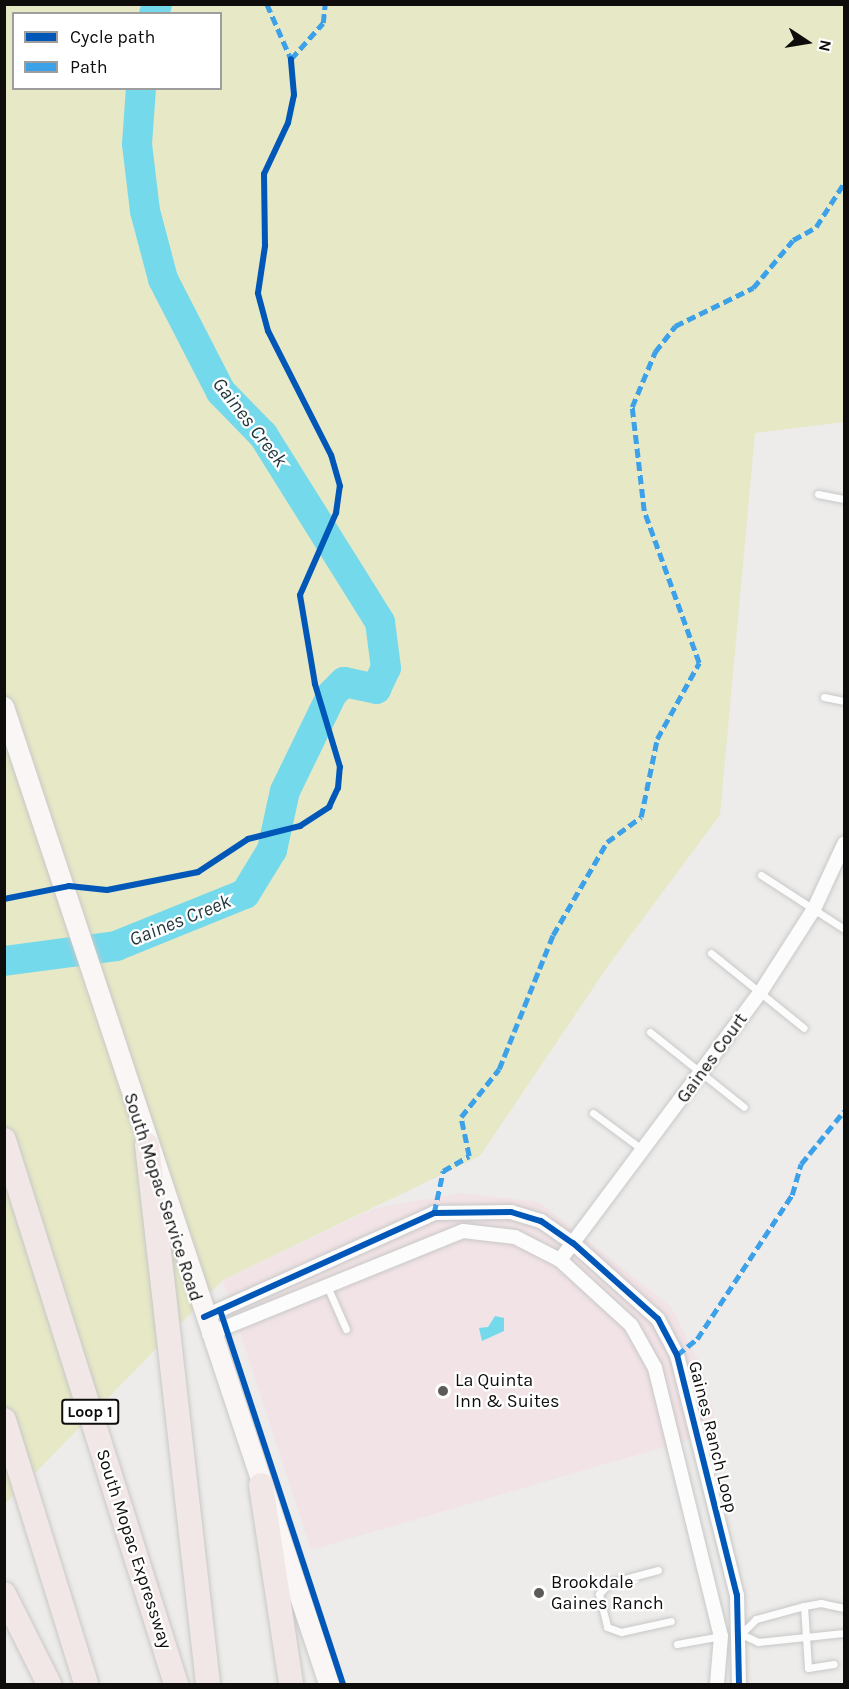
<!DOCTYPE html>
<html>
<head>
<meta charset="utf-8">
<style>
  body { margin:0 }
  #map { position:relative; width:849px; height:1689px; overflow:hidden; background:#edeceb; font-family:Karla,sans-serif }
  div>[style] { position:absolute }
  .commercial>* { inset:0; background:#f2e3e6 }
  .green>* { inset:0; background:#e6e8c6 }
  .water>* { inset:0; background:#75d9ec }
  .river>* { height:30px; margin:-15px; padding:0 15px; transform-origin:15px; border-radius:15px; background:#75d9ec }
  .roads { filter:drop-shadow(0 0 2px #c8c8c7) drop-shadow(0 0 2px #c8c8c7) }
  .service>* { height:7px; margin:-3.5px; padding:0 3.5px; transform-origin:3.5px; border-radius:3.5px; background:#fcfcfc }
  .minor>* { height:14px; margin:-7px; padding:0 7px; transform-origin:7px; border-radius:7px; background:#fcfcfc }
  .secondary>* { height:20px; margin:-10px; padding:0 10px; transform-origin:10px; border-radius:10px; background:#f9f6f5 }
  .motorway>* { height:24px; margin:-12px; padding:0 12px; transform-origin:12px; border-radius:12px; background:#f0e7e6 }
  .quiet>* { height:4.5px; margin-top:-2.25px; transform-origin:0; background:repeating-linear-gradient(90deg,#3da1e9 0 9px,transparent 0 13.5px) }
  .cycleway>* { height:6px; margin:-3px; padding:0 3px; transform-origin:3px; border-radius:3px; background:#0057b8 }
  .dots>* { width:16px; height:16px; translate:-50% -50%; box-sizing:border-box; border:3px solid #fff; border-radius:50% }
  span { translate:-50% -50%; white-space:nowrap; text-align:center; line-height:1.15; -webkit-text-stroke:4.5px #fff; paint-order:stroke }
  .shield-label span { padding:2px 4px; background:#fff; border:2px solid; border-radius:4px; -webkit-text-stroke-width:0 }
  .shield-label { font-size:16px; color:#0e0d0c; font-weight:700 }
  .street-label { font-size:18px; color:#0e0d0c }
  .poi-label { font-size:18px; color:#0e0d0c }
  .left { translate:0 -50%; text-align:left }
  .water-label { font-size:20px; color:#1e353b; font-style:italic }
  .frame { position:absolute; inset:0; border:6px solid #0e0d0c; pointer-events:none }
  .legend { position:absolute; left:12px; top:12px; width:210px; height:78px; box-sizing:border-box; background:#fff; border:2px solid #9f9e9e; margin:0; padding:8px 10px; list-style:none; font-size:18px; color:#0e0d0c }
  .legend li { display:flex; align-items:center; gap:12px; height:30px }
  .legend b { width:30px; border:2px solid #9f9e9e }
  .north { position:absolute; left:777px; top:12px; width:60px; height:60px; -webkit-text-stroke:4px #fff; paint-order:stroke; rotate:102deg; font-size:16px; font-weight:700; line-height:24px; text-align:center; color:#0e0d0c }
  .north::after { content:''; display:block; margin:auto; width:21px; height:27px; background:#0e0d0c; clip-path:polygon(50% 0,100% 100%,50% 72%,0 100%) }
</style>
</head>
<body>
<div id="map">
  <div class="commercial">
    <div style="clip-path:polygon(461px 1193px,539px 1202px,671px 1307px,702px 1368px,718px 1431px,311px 1550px,223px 1280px,375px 1208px)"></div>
  </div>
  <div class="green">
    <div style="clip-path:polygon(evenodd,5px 5px,844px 5px,844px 422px,755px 433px,720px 815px,610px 963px,480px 1156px,223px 1280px,5px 1504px,5px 5px,14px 14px,220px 14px,220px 88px,14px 88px,14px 14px)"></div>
  </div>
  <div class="water">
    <div style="clip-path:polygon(495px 1316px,504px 1318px,504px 1331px,482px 1341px,479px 1328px,488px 1327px)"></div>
  </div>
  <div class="river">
    <div style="left:154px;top:14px;width:10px;rotate:-73deg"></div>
    <div style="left:4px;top:961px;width:113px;rotate:-7.6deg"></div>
    <div style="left:116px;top:946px;width:139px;rotate:-22deg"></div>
    <div style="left:245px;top:894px;width:52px;rotate:-58.5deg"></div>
    <div style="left:272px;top:850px;width:60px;rotate:-77.6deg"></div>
    <div style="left:285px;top:791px;width:108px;rotate:-64.1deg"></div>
    <div style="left:332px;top:694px;width:17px;rotate:-45deg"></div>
    <div style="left:344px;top:682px;width:33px;rotate:12deg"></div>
    <div style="left:376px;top:689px;width:23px;rotate:-65deg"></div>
    <div style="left:386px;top:668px;width:46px;rotate:-97.4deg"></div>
    <div style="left:380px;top:622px;width:221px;rotate:-122deg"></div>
    <div style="left:263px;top:435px;width:60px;rotate:-134.3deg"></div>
    <div style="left:221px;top:392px;width:127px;rotate:-117.2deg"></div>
    <div style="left:163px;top:279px;width:70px;rotate:-104.8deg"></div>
    <div style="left:145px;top:211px;width:67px;rotate:-96.8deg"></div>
    <div style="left:137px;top:144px;width:56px;rotate:-85.9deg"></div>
  </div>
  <div class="roads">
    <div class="service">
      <div style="left:818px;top:494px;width:26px;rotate:11deg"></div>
      <div style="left:824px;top:697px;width:20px;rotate:11deg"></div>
      <div style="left:761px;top:875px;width:99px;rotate:33deg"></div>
      <div style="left:711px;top:953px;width:119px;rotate:38.9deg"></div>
      <div style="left:650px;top:1032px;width:120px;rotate:38.6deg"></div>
      <div style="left:593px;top:1113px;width:62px;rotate:36.5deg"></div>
      <div style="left:327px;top:1286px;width:47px;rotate:66.2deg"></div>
      <div style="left:658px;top:1570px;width:51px;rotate:165.1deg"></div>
      <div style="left:609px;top:1583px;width:15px;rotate:132deg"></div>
      <div style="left:599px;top:1594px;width:34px;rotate:76deg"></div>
      <div style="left:607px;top:1627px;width:15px;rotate:20deg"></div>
      <div style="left:621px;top:1632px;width:51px;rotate:-12.4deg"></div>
      <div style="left:804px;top:1606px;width:62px;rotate:86.3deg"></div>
      <div style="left:808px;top:1668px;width:26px;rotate:-9deg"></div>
      <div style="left:844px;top:1608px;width:24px;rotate:-168deg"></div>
      <div style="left:821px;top:1603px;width:17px;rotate:170deg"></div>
      <div style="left:804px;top:1606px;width:50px;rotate:164.8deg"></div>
      <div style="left:756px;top:1619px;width:21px;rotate:135deg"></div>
      <div style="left:741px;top:1634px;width:19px;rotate:25deg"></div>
      <div style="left:758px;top:1642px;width:86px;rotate:-6deg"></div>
      <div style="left:677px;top:1644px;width:45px;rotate:-10.3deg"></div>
    </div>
    <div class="minor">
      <div style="left:560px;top:1260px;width:334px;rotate:-53.2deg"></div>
      <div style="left:760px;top:993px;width:100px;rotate:-57.3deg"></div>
      <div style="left:814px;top:909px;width:72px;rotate:-65.2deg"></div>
      <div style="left:204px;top:1317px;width:252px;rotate:-24.3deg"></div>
      <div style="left:434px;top:1213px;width:77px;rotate:-0.7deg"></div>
      <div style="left:511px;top:1212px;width:31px;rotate:17deg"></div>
      <div style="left:541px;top:1221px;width:39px;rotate:35deg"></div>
      <div style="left:573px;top:1243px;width:114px;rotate:41.8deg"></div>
      <div style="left:658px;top:1319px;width:41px;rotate:62.2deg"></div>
      <div style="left:677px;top:1355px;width:247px;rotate:76deg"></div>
      <div style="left:737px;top:1595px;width:89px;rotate:88.7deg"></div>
      <div style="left:209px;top:1334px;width:274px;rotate:-22.1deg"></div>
      <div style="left:463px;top:1231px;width:52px;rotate:6.6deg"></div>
      <div style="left:515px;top:1237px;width:51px;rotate:27.1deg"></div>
      <div style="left:560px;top:1260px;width:96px;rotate:42.5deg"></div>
      <div style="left:631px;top:1325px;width:49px;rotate:60.8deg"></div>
      <div style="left:655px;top:1368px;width:276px;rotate:76.2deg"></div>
      <div style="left:721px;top:1636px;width:48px;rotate:94.8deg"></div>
    </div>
    <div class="secondary">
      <div style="left:4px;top:707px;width:1030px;rotate:71.6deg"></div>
    </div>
    <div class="motorway">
      <div style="left:4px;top:1140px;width:571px;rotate:72.45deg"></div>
      <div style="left:147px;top:1145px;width:542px;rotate:83.54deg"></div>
      <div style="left:4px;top:1420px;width:276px;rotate:72.7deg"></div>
      <div style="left:261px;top:1485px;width:201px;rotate:81.4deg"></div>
      <div style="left:4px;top:1594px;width:101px;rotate:63.4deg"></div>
    </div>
  </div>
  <div class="quiet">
    <div style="left:267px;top:4px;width:60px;rotate:66.4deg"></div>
    <div style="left:291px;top:59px;width:48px;rotate:-48.4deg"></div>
    <div style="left:323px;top:23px;width:19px;rotate:-84deg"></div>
    <div style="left:434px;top:1213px;width:43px;rotate:-77.9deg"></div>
    <div style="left:443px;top:1171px;width:30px;rotate:-30deg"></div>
    <div style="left:469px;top:1156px;width:40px;rotate:-102deg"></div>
    <div style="left:461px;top:1117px;width:61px;rotate:-51.6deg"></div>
    <div style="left:499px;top:1069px;width:144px;rotate:-68.1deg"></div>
    <div style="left:553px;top:935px;width:108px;rotate:-59.9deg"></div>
    <div style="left:607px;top:842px;width:42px;rotate:-36.3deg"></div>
    <div style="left:641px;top:817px;width:80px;rotate:-78.4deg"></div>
    <div style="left:657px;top:739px;width:87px;rotate:-61.1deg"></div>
    <div style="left:699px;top:663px;width:162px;rotate:-109.9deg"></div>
    <div style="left:644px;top:511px;width:105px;rotate:-96.6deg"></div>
    <div style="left:632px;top:407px;width:60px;rotate:-67.3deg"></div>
    <div style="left:655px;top:352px;width:33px;rotate:-52deg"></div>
    <div style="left:675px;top:326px;width:87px;rotate:-26deg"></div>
    <div style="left:753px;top:288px;width:62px;rotate:-50.2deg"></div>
    <div style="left:793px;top:240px;width:26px;rotate:-29deg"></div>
    <div style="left:816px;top:227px;width:52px;rotate:-57.5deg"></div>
    <div style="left:677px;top:1355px;width:26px;rotate:-39deg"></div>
    <div style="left:697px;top:1339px;width:173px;rotate:-56.6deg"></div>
    <div style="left:792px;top:1195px;width:32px;rotate:-74deg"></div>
    <div style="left:801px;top:1164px;width:68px;rotate:-50.9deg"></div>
  </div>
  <div class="cycleway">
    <div style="left:4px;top:899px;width:66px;rotate:-11.3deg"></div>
    <div style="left:69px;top:886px;width:38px;rotate:6deg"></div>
    <div style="left:107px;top:890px;width:93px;rotate:-11.2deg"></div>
    <div style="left:198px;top:872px;width:60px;rotate:-33.4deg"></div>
    <div style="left:248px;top:839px;width:54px;rotate:-14deg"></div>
    <div style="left:300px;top:826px;width:35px;rotate:-33deg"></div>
    <div style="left:329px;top:807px;width:21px;rotate:-65deg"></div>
    <div style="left:338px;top:788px;width:21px;rotate:-85deg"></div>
    <div style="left:340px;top:767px;width:87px;rotate:-106.8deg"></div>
    <div style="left:315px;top:684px;width:90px;rotate:-99.6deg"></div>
    <div style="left:300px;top:595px;width:90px;rotate:-66.3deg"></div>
    <div style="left:336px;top:513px;width:27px;rotate:-82deg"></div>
    <div style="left:340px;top:486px;width:32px;rotate:-106deg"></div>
    <div style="left:331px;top:455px;width:139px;rotate:-116.9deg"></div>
    <div style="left:268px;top:331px;width:39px;rotate:-105deg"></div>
    <div style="left:258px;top:293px;width:48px;rotate:-81.5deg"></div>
    <div style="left:265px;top:246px;width:72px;rotate:-90.8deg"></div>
    <div style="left:264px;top:174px;width:56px;rotate:-64.8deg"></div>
    <div style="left:288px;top:123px;width:29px;rotate:-78deg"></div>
    <div style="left:294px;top:95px;width:36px;rotate:-95deg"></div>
    <div style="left:220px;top:1310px;width:394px;rotate:71.8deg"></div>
    <div style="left:204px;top:1317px;width:252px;rotate:-24.3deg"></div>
    <div style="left:434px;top:1213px;width:77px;rotate:-0.7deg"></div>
    <div style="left:511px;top:1212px;width:31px;rotate:17deg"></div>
    <div style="left:541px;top:1221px;width:39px;rotate:35deg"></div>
    <div style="left:573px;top:1243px;width:114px;rotate:41.8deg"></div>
    <div style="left:658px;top:1319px;width:41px;rotate:62.2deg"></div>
    <div style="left:677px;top:1355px;width:247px;rotate:76deg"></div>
    <div style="left:737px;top:1595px;width:89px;rotate:88.7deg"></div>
  </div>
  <div class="dots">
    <div style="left:443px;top:1391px;background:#5c5b5a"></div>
    <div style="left:539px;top:1593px;background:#5c5b5a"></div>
  </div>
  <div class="shield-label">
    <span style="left:90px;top:1412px">Loop 1</span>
  </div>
  <div class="street-label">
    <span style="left:712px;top:1058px;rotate:-54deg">Gaines Court</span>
    <span style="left:163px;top:1197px;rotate:72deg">South Mopac Service Road</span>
    <span style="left:713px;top:1437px;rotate:76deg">Gaines Ranch Loop</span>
    <span style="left:134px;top:1549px;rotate:72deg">South Mopac Expressway</span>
  </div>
  <div class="poi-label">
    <span class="left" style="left:455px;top:1391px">La Quinta<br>Inn &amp; Suites</span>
    <span class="left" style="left:551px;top:1593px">Brookdale<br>Gaines Ranch</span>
  </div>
  <div class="water-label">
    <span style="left:250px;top:422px;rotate:52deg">Gaines Creek</span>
    <span style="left:180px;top:920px;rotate:-22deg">Gaines Creek</span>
  </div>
  <div class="frame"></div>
  <ul class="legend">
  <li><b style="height:8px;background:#0057b8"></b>Cycle path</li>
  <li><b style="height:8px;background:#3da1e9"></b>Path</li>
  </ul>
  <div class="north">N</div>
</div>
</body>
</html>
